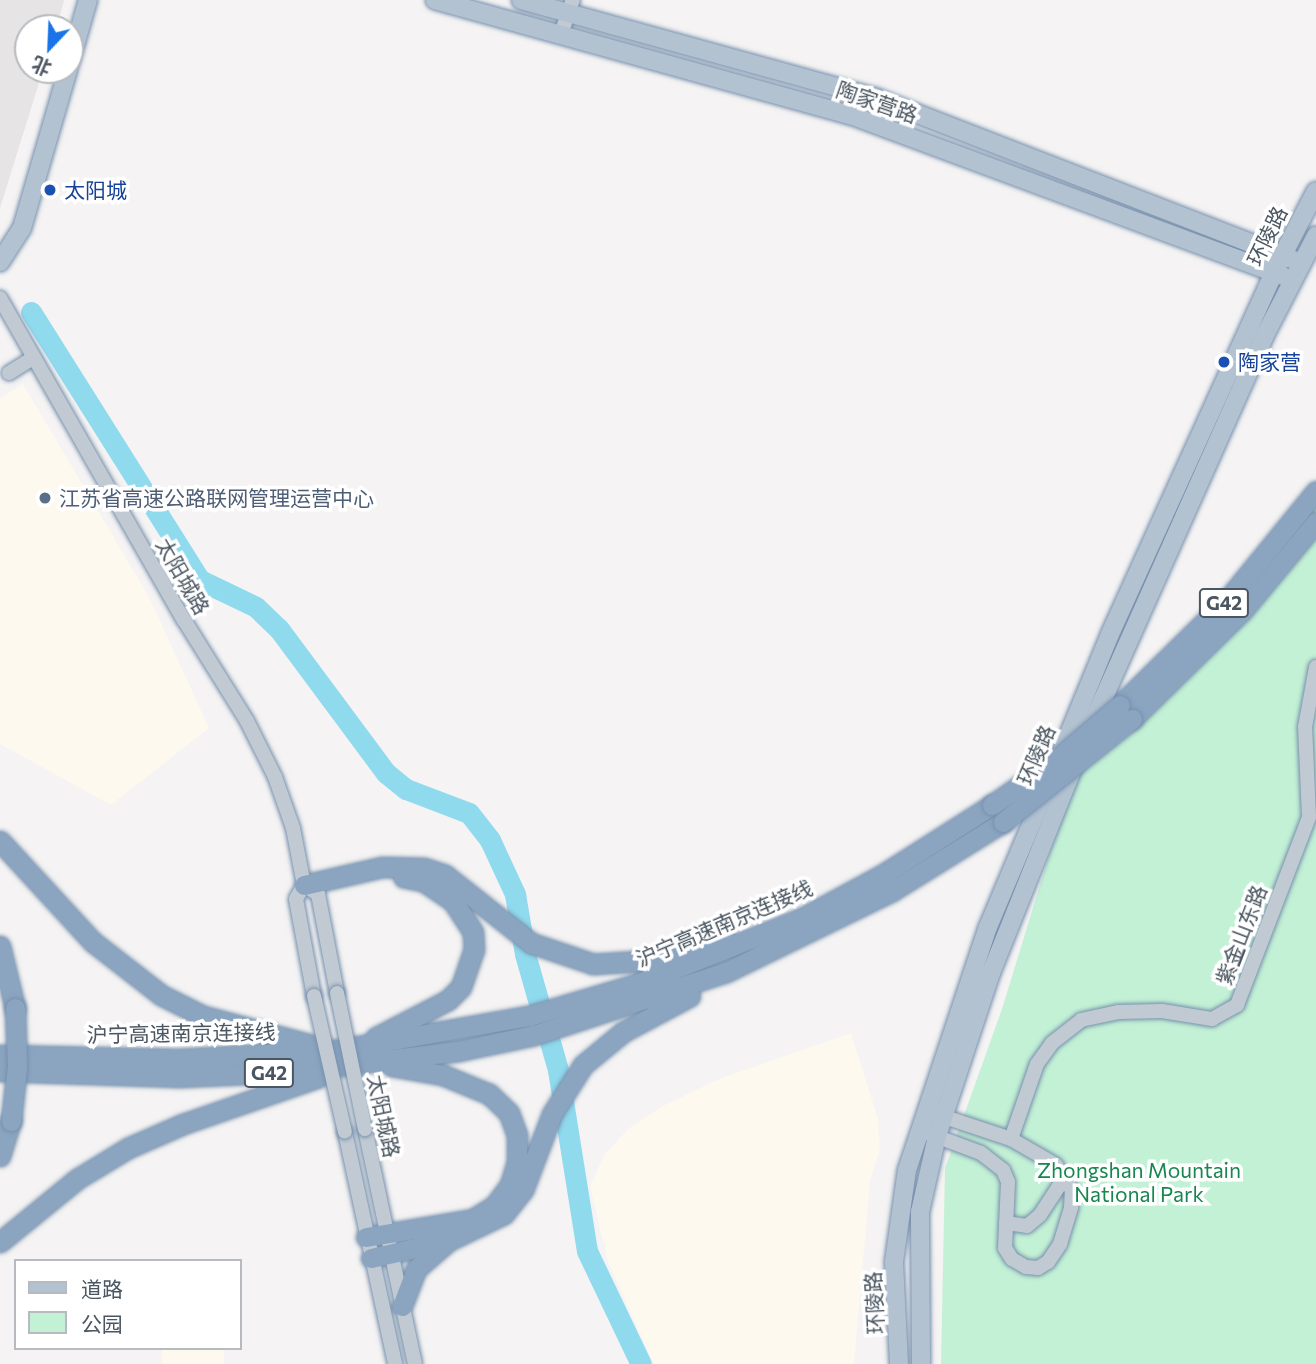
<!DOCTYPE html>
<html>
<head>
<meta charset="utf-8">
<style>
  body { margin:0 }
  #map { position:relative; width:1316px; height:1364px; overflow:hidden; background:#f5f3f3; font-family:Commissioner,"Noto Sans SC",sans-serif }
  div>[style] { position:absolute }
  .commercial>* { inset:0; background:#fdf9ef; transform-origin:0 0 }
  .education>* { inset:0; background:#e6e4e5 }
  .green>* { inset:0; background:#c3f1d5 }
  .river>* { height:21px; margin:-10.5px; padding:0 10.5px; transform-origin:10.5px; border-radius:10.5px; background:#90daee }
  .roads { filter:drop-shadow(0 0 2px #7690ad) drop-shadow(0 0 2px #7690ad) }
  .minor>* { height:14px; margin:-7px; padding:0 7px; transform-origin:7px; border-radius:7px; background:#c1cad2 }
  .major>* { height:18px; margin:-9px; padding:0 9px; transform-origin:9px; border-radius:9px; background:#b3c2d1 }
  .highway>* { height:19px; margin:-9.5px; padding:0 9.5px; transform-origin:9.5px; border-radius:9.5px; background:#8ba5c1 }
  .bridges { filter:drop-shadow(0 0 2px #7690ad) drop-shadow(0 0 2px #7690ad) }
  .minor-bridge>* { height:14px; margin:-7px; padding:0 7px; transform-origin:7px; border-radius:7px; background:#c1cad2 }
  .highway-bridge>* { height:19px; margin:-9.5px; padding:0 9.5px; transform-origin:9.5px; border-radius:9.5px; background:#8ba5c1 }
  .dots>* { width:19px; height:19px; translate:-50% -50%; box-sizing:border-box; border:4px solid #fff; border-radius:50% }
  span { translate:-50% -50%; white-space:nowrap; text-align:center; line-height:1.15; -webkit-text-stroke:7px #fff; paint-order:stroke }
  .shield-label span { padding:2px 5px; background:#fff; border:2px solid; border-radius:5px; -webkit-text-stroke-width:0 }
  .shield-label { font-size:19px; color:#4a5661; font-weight:700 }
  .street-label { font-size:21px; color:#4a5661 }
  .transit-label { font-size:21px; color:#164399 }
  .left { translate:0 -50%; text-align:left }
  .service-label { font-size:21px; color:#4e5e75 }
  .park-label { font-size:21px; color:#17864f }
  .legend { position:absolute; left:14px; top:1259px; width:228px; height:91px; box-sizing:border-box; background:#fff; border:2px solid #b7bbc0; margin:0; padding:9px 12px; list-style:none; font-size:21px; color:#4a5661 }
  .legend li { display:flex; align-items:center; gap:14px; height:35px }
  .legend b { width:35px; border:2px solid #b7bbc0 }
  .north { position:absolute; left:14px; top:14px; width:70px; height:70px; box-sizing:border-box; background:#fff; border:2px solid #b7bbc0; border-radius:50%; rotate:203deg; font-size:19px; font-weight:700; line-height:28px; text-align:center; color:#4a5661 }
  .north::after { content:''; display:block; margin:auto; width:24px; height:32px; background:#1a73e8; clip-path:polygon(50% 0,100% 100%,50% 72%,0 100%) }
</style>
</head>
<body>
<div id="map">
  <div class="commercial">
    <div style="clip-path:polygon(23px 384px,149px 597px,209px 728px,111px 805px,0 744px,0 398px)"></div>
    <div style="clip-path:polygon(851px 1033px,878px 1119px,880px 1149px,870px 1181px,854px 1364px,654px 1364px,608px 1262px,590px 1186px,605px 1154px,629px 1128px,663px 1106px,719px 1079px)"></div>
    <div style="left:162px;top:1348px;width:62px;height:16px"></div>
  </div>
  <div class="education">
    <div style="clip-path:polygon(0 0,64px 0,60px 15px,50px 18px,47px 28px,28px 28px,28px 70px,43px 70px,0 208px)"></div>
  </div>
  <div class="green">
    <div style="clip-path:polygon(1316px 484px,1316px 1364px,941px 1364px,945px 1168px,1002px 1009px,1069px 790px)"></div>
  </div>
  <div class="river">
    <div style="left:31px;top:312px;width:317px;rotate:57.8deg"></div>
    <div style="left:200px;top:580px;width:62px;rotate:25.7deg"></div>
    <div style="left:256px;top:607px;width:32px;rotate:44deg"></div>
    <div style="left:279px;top:629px;width:179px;rotate:53.4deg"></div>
    <div style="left:386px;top:773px;width:26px;rotate:39deg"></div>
    <div style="left:406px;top:789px;width:67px;rotate:20.9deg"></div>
    <div style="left:469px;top:813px;width:34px;rotate:52deg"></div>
    <div style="left:490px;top:840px;width:60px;rotate:65.2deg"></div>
    <div style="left:515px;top:894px;width:61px;rotate:80.5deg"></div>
    <div style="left:525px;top:954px;width:121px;rotate:74.1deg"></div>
    <div style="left:558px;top:1070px;width:183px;rotate:80.9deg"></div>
    <div style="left:587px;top:1251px;width:125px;rotate:64.5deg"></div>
  </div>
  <div class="roads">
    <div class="minor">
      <div style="left:561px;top:34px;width:36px;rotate:-71deg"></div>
      <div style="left:0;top:298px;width:371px;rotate:60.3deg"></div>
      <div style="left:184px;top:620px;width:119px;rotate:58deg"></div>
      <div style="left:247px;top:721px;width:63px;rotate:63.4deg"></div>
      <div style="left:275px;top:777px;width:54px;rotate:70.6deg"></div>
      <div style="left:293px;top:828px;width:58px;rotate:79.1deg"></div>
      <div style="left:304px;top:885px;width:16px;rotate:120deg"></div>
      <div style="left:296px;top:899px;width:99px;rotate:79.5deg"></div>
      <div style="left:9px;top:373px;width:28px;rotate:-32deg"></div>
      <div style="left:304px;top:885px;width:17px;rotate:33deg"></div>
      <div style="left:318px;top:894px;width:101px;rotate:79.1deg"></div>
      <div style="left:365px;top:1129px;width:240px;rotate:78deg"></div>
      <div style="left:345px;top:1132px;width:237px;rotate:77.8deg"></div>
      <div style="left:930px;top:1134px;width:54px;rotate:20.4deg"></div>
      <div style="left:981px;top:1153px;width:28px;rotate:38deg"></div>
      <div style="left:1003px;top:1170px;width:13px;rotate:67deg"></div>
      <div style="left:1008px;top:1182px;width:66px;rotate:92.6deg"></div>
      <div style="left:1005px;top:1248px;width:13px;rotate:58deg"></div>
      <div style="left:1012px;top:1259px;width:16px;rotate:30deg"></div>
      <div style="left:1026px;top:1267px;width:12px;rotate:5deg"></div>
      <div style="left:1038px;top:1268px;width:12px;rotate:-31deg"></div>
      <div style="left:1048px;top:1262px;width:22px;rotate:-56deg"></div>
      <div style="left:1060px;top:1244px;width:39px;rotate:-73deg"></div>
      <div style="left:1071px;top:1207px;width:17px;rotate:-87deg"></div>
      <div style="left:1072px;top:1190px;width:30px;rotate:-123deg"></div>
      <div style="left:1056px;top:1165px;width:52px;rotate:-150deg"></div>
      <div style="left:1011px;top:1139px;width:82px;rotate:-161.6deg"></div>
      <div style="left:1011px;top:1139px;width:79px;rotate:-70.9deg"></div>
      <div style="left:1037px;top:1064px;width:26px;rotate:-54deg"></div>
      <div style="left:1052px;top:1043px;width:37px;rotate:-38deg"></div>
      <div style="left:1081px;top:1020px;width:39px;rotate:-12deg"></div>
      <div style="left:1119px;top:1012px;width:43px;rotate:-1.3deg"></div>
      <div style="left:1162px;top:1011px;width:51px;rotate:9.1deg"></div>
      <div style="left:1212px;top:1019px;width:29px;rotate:-29deg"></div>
      <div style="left:1237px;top:1005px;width:201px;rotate:-69deg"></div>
      <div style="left:1309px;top:817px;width:90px;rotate:-92.5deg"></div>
      <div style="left:1305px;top:727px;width:61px;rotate:-79.6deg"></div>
      <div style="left:1006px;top:1223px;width:21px;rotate:8deg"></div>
      <div style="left:1027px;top:1226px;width:17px;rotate:-40deg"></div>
      <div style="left:1040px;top:1215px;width:45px;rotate:-56.7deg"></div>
    </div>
    <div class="major">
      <div style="left:435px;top:0;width:434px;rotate:15.5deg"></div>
      <div style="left:853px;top:116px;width:459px;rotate:20.4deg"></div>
      <div style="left:521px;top:0;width:366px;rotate:15.4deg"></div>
      <div style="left:874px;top:97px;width:448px;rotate:21.2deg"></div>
      <div style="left:70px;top:63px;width:66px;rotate:-74.1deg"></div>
      <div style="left:0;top:262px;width:40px;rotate:-57.1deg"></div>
      <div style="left:22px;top:228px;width:165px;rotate:-73.8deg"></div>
      <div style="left:1087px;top:735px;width:436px;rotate:-66deg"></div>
      <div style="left:1264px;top:337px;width:114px;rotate:-62.8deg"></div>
      <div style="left:1059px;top:758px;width:134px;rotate:-67.6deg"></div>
      <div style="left:1110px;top:634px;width:397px;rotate:-65.6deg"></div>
      <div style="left:1274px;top:272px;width:91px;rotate:-62.6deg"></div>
      <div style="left:899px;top:1364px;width:102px;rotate:-92.8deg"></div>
      <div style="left:894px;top:1262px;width:93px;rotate:-82deg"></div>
      <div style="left:907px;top:1170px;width:256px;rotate:-71.6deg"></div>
      <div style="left:988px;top:927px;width:155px;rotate:-67.2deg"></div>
      <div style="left:921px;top:1364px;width:152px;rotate:-90.4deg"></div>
      <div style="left:920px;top:1212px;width:78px;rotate:-77.4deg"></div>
      <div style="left:937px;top:1136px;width:172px;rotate:-71.7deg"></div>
      <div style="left:991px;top:973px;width:228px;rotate:-68.2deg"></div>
    </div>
    <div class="highway">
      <div style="left:1120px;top:705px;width:151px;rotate:-44.5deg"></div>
      <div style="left:1228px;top:599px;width:139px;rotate:-50.8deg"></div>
      <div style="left:1132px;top:719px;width:156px;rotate:-44.5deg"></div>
      <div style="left:1243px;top:610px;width:114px;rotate:-50.3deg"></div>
      <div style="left:0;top:841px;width:137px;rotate:47.4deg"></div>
      <div style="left:93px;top:942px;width:86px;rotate:37.9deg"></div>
      <div style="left:161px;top:995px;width:47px;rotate:26.6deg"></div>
      <div style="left:203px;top:1016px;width:116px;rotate:15deg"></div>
      <div style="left:304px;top:885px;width:80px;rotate:-13deg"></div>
      <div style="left:382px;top:867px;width:42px;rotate:1.4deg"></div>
      <div style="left:424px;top:868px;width:22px;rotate:18deg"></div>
      <div style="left:445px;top:875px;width:110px;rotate:38.3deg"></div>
      <div style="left:531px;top:943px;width:65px;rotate:18.7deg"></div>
      <div style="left:593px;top:964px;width:62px;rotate:-3.7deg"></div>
      <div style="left:655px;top:960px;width:73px;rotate:-17.4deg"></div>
      <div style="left:0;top:946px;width:64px;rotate:76.4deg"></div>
      <div style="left:375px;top:1038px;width:82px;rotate:-27.5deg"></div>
      <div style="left:448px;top:1000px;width:18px;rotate:-45deg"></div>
      <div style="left:461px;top:987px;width:39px;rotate:-71deg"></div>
      <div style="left:474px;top:950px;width:18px;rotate:-93deg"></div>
      <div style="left:473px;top:932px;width:37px;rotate:-123deg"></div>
      <div style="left:453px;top:901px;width:36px;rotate:-146deg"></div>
      <div style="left:423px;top:881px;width:20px;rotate:-169deg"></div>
      <div style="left:0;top:1055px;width:178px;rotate:1.3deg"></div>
      <div style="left:178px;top:1059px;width:158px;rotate:-3.3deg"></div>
      <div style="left:336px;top:1050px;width:196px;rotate:-10deg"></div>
      <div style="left:529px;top:1016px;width:113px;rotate:-16.5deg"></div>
      <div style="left:637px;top:984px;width:178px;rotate:-21.8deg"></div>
      <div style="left:802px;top:918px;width:91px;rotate:-28.3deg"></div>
      <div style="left:882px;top:875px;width:130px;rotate:-32.5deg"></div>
      <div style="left:0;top:1071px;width:177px;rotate:1.9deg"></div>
      <div style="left:177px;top:1077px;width:112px;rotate:-2.6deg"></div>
      <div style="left:289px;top:1072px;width:170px;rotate:-7.1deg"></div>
      <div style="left:458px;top:1051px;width:78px;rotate:-11.9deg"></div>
      <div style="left:534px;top:1035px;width:202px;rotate:-18.2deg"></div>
      <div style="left:726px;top:972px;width:185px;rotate:-26deg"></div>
      <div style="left:892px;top:891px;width:131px;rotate:-31.9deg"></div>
      <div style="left:0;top:1156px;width:37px;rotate:-73deg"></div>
      <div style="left:366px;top:1237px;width:109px;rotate:-9.5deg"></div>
      <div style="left:473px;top:1219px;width:26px;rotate:-32deg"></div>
      <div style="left:495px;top:1205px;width:25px;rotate:-53deg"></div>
      <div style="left:510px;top:1185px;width:24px;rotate:-73deg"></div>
      <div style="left:517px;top:1162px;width:27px;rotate:-90deg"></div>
      <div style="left:517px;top:1135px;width:23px;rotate:-110deg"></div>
      <div style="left:509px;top:1113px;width:28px;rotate:-136deg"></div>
      <div style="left:489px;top:1094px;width:50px;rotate:-157.6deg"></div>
      <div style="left:443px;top:1075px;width:52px;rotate:-170deg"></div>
      <div style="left:0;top:1242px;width:99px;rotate:-39.3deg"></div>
      <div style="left:77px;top:1179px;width:60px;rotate:-31.3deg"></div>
      <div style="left:128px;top:1148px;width:60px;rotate:-23.6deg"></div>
      <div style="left:183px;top:1124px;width:144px;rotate:-19.1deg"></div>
      <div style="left:371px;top:1258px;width:81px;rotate:-12.8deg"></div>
      <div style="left:450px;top:1240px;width:60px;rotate:-25.7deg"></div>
      <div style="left:504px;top:1214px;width:31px;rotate:-52deg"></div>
      <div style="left:523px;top:1190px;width:81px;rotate:-69.1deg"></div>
      <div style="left:552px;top:1114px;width:58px;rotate:-57.7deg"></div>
      <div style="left:583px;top:1065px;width:52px;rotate:-39.5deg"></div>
      <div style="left:623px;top:1032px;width:76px;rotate:-28.2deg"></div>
      <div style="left:402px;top:1306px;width:40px;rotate:-69deg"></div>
      <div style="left:416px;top:1269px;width:40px;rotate:-41deg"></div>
    </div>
  </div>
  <div class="bridges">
    <div class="minor-bridge">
      <div style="left:337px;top:993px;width:139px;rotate:78.4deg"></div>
      <div style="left:314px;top:996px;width:139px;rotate:77.2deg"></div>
    </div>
    <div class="highway-bridge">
      <div style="left:992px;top:805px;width:78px;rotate:-35.1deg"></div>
      <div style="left:1056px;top:760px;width:84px;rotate:-40.7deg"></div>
      <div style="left:1003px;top:822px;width:165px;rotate:-38.6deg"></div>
      <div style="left:11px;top:1121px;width:54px;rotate:-83.7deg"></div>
      <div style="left:17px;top:1067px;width:59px;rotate:-91.9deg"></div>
    </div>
  </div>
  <div class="dots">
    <div style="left:50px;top:190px;background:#1a4fb4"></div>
    <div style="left:1224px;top:362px;background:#1a4fb4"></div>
    <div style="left:45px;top:498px;background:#5c6f8a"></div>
  </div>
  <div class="shield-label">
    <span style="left:1224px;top:603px">G42</span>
    <span style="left:269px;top:1073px">G42</span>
  </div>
  <div class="street-label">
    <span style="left:877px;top:102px;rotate:19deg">陶家营路</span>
    <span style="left:1267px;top:236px;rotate:-64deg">环陵路</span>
    <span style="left:183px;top:576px;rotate:60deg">太阳城路</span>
    <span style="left:1036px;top:755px;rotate:-67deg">环陵路</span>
    <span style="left:724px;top:923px;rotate:-23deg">沪宁高速南京连接线</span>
    <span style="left:1241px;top:935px;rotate:-69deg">紫金山东路</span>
    <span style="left:181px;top:1033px;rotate:-1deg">沪宁高速南京连接线</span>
    <span style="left:384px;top:1116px;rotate:78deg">太阳城路</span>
    <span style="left:874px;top:1303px;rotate:-93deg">环陵路</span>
  </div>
  <div class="transit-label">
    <span class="left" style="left:64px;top:190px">太阳城</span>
    <span class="left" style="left:1238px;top:362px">陶家营</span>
  </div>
  <div class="service-label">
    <span class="left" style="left:59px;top:498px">江苏省高速公路联网管理运营中心</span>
  </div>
  <div class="park-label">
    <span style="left:1139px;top:1182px">Zhongshan Mountain<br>National Park</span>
  </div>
  <ul class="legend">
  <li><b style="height:9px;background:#b3c2d1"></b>道路</li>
  <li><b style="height:19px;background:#c3f1d5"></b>公园</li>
  </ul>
  <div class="north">北</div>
</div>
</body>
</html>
